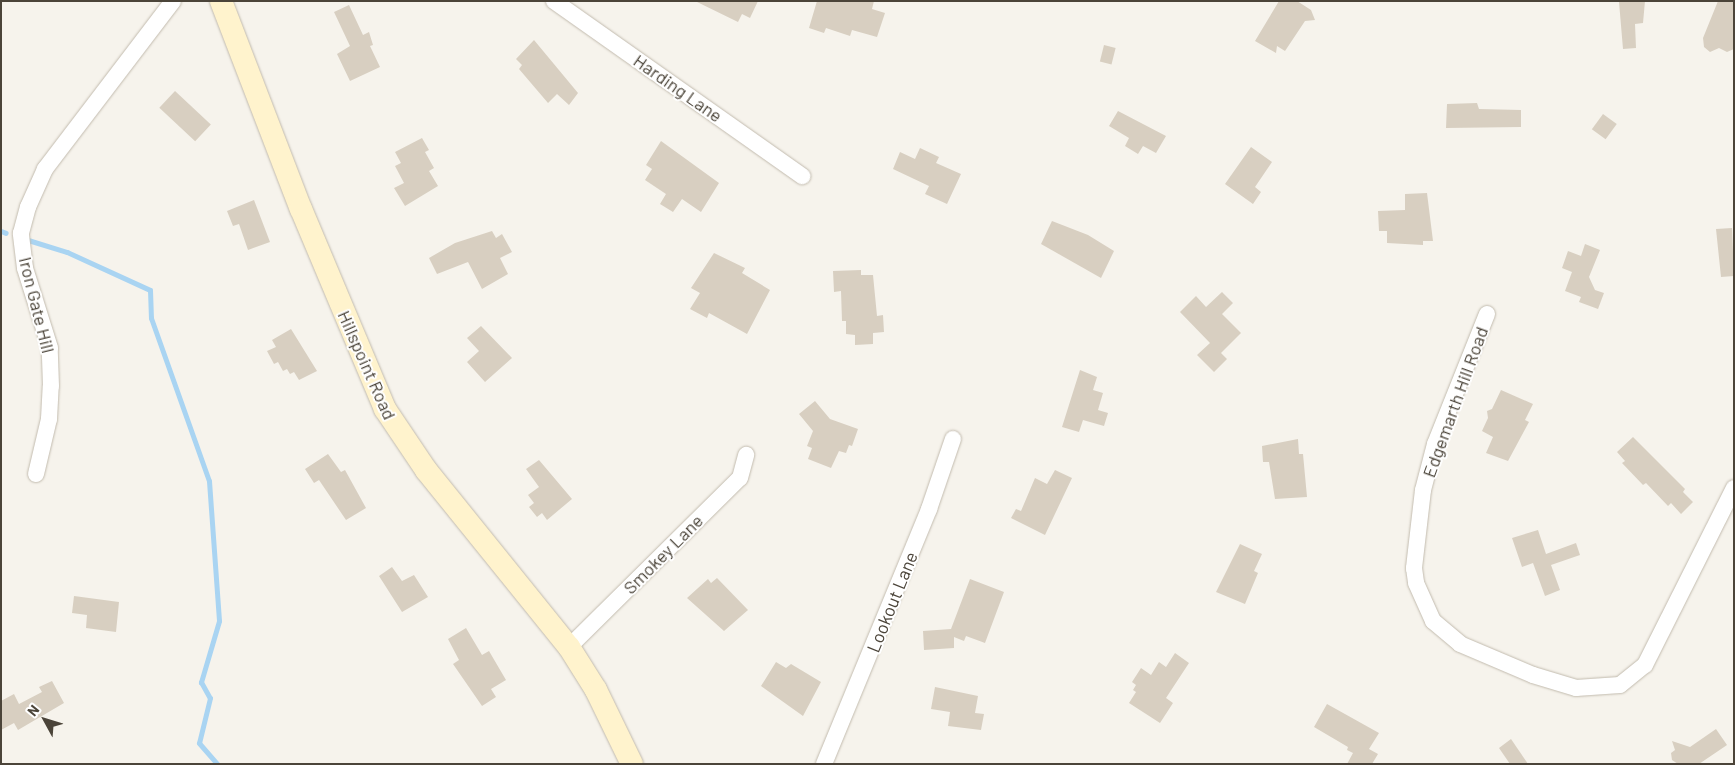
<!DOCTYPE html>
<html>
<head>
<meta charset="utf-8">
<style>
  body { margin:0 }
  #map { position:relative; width:1735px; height:765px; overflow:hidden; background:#f6f3ec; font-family:Barlow,sans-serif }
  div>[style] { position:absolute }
  .stream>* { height:5px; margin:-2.5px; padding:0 2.5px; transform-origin:2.5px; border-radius:2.5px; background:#a9d4f2 }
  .building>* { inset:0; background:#d8cfc1; transform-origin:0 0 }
  .roads { filter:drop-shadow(0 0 1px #c2bbae) drop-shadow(0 0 1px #c2bbae) }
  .street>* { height:16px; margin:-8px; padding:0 8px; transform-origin:8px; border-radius:8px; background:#fff }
  .secondary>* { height:22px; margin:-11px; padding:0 11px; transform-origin:11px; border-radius:11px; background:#fff3cd }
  span { translate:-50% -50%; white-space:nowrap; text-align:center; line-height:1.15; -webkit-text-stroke:4px #fff; paint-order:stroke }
  .street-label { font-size:18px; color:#4b4439 }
  .frame { position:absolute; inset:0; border:2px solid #4b4439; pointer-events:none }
  .north { position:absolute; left:20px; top:695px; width:50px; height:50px; -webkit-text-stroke:4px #fff; paint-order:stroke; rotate:309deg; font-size:14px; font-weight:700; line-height:20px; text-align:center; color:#4b4439 }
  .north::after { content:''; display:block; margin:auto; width:18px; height:22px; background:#4b4439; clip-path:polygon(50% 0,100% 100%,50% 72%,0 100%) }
</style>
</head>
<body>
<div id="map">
  <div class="stream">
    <div style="left:1px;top:231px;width:5px;rotate:22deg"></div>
    <div style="left:28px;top:240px;width:41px;rotate:17.1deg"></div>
    <div style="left:67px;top:252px;width:91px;rotate:24.6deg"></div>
    <div style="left:150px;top:290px;width:28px;rotate:88deg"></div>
    <div style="left:151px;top:318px;width:173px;rotate:70.4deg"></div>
    <div style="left:209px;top:481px;width:140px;rotate:85.9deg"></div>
    <div style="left:219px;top:621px;width:64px;rotate:106.4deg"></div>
    <div style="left:201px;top:682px;width:18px;rotate:61deg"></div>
    <div style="left:210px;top:698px;width:46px;rotate:103.7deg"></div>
    <div style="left:199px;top:743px;width:28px;rotate:49deg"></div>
  </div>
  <div class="building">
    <div style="clip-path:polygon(695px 1px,758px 1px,750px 18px,742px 14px,738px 22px)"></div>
    <div style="clip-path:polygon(817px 1px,874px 1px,872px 9px,885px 13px,877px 37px,852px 30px,850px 36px,826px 28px,824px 33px,809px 28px)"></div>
    <div style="clip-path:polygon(1279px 1px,1297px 1px,1311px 10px,1315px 20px,1305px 21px,1285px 51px,1277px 46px,1276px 53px,1255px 41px)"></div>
    <div style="clip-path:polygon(1645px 1px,1643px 23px,1635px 24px,1636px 48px,1623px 49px,1619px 2px)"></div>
    <div style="clip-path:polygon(1718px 1px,1734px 1px,1734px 49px,1727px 52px,1719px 48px,1710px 52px,1704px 47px,1703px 38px)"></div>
    <div style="clip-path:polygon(349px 5px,363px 35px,369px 32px,373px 45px,370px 46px,380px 67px,350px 81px,337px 54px,350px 46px,334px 12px)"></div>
    <div style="clip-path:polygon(534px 40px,578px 93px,569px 105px,557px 94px,548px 103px,519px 69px,522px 65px,516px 59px)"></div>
    <div style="left:1104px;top:45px;width:12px;height:17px;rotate:14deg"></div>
    <div style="left:175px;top:91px;width:49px;height:23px;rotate:43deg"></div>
    <div style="clip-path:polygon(1477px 103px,1479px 109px,1521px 110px,1521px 127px,1446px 128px,1447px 104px)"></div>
    <div style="clip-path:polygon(1118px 111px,1166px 136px,1156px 153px,1143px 146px,1138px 154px,1125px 146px,1129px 138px,1109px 126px)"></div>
    <div style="left:1603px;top:114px;width:17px;height:19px;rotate:36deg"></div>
    <div style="clip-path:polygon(422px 138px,429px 150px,425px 152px,434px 168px,429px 171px,438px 186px,405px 206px,394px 188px,404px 183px,395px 166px,401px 163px,395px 152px)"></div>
    <div style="clip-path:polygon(661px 141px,719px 183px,701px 212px,682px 199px,673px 212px,660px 204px,666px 194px,645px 180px,652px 169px,646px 165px)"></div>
    <div style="clip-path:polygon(1251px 147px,1272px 162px,1255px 187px,1261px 192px,1253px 204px,1225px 184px)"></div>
    <div style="clip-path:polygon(920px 148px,939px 157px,936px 163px,961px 174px,947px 204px,925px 194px,929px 186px,893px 169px,900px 152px,915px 159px)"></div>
    <div style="clip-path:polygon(1427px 193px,1433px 241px,1423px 241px,1423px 245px,1387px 243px,1387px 231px,1379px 231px,1378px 211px,1405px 210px,1405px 194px)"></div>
    <div style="clip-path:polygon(254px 200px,270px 242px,248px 250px,239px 224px,233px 226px,227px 211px)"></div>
    <div style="clip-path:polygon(1052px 221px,1088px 235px,1114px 251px,1101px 278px,1041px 244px)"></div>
    <div style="clip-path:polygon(1732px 228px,1734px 276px,1721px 277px,1716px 229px)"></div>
    <div style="clip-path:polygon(492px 231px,496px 238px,502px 234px,512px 252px,500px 258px,508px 274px,482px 289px,468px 262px,437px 274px,429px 258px,455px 243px)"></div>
    <div style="clip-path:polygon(1585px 244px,1600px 250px,1589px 277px,1595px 290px,1604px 293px,1598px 309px,1579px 302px,1581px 297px,1565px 291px,1572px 272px,1562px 268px,1568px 251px,1581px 256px)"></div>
    <div style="clip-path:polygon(714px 253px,745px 268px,742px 273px,770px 290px,747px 334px,709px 313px,707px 318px,690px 309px,700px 293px,691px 288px)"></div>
    <div style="clip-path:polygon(861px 270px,861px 275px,873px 275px,877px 316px,883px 315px,884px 332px,873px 333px,873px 344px,855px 345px,855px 335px,846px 334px,846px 321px,842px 321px,841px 291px,834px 292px,833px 271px)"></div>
    <div style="clip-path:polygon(1222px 292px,1233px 303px,1222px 314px,1241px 333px,1221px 353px,1227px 359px,1214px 372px,1197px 355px,1210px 343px,1180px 312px,1196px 296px,1206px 307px)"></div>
    <div style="clip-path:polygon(481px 326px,512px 358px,485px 382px,467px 362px,479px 351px,467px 338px)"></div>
    <div style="clip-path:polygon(291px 329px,317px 371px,299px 380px,294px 372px,290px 374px,287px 369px,283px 371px,278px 362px,274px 364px,267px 351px,276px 347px,272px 340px)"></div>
    <div style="clip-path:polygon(1080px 370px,1097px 377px,1093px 390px,1103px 393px,1098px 410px,1108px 413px,1104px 426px,1083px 420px,1079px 432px,1062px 427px)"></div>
    <div style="clip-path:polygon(1501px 390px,1533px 404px,1525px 420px,1529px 422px,1508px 461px,1486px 453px,1493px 437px,1482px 431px,1488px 418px,1487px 411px,1492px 409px)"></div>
    <div style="clip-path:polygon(815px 401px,830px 419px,858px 429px,852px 446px,849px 445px,846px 453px,839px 451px,831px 468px,808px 459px,812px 448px,807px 446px,813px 431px,799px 414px)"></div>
    <div style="clip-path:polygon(1633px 437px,1685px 489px,1683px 492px,1693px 502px,1681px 514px,1671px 503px,1668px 506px,1646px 483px,1643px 485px,1622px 463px,1625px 461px,1617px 452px)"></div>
    <div style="clip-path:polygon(1298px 439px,1299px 454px,1303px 454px,1307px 497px,1275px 499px,1269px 462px,1263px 462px,1262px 446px)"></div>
    <div style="clip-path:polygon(328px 454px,341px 472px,345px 470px,366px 508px,346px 520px,319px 480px,314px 483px,305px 469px)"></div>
    <div style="clip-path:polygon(539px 460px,572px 499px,547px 520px,542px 513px,537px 517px,529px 507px,534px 503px,528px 495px,539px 487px,526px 469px)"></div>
    <div style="clip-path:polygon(1055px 470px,1072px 478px,1045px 535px,1011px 518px,1016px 509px,1021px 511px,1035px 478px,1047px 484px)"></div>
    <div style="clip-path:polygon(1538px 530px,1546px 554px,1576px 543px,1580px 555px,1551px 565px,1560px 590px,1545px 596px,1533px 563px,1522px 567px,1512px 538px)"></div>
    <div style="clip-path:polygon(1240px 544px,1262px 554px,1254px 571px,1258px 573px,1245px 604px,1216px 592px)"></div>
    <div style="clip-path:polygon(392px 567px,402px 581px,414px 575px,428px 597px,402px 612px,379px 576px)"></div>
    <div style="clip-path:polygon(717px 578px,748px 610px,724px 631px,687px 598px,708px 579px,711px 583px)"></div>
    <div style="clip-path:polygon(970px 579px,1004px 592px,985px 643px,966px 636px,964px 641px,954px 637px,954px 648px,924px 650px,923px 631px,951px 629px)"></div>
    <div style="clip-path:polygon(74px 596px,119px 602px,116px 632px,86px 628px,87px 615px,72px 613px)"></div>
    <div style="clip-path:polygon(466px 628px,482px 655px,489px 651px,506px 680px,491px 689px,496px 697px,482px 706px,453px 664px,459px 660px,448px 639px)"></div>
    <div style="clip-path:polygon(1175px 653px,1189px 663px,1166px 698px,1173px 703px,1160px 723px,1129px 703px,1136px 692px,1133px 690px,1136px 685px,1132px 682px,1141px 668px,1151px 675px,1159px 662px,1166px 667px)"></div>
    <div style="clip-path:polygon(776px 662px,786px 668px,791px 664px,821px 682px,803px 716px,761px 686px)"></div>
    <div style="clip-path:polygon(52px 681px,64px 703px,18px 730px,14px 723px,1px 730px,1px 701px,14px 694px,19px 704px,42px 692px,39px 687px)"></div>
    <div style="clip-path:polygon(935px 687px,978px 696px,975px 713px,984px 714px,981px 730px,948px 726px,950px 712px,931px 709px)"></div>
    <div style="clip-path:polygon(1327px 704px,1379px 733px,1369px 749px,1378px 754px,1372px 764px,1347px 764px,1353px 753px,1347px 750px,1348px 747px,1314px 727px)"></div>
    <div style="clip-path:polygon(1716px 729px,1727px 745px,1699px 764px,1678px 764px,1672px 760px,1671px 753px,1675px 750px,1672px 741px,1690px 747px)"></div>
    <div style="clip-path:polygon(1511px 739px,1528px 764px,1510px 764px,1499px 748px)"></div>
  </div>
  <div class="roads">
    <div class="street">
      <div style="left:554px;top:1px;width:304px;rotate:35.2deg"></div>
      <div style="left:1487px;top:314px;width:140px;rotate:111.8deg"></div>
      <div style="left:1435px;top:444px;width:48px;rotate:104.6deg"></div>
      <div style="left:1423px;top:490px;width:79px;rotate:96.6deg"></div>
      <div style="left:1414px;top:568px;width:15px;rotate:82deg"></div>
      <div style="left:1416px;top:583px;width:42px;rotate:65.9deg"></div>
      <div style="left:1433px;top:621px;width:35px;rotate:40deg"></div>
      <div style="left:1460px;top:644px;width:79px;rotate:23deg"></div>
      <div style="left:1533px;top:675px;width:45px;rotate:16.8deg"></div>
      <div style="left:1576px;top:688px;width:44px;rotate:-3.9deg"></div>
      <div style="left:1620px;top:685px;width:32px;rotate:-39deg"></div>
      <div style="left:1645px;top:665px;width:198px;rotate:-63.3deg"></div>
      <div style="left:36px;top:474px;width:57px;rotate:-76.7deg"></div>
      <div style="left:49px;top:419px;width:33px;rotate:-87deg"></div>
      <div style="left:51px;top:386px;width:38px;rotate:-92deg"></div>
      <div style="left:50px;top:348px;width:84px;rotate:-107.4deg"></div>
      <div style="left:25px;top:268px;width:35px;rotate:-97deg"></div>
      <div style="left:21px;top:233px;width:27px;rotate:-75deg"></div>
      <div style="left:28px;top:207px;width:42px;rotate:-65.9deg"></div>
      <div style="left:45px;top:169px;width:211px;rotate:-52.7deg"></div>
      <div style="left:569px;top:647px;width:240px;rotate:-44.7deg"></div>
      <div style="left:740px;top:478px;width:24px;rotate:-75deg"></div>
      <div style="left:824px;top:764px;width:276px;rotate:-67.6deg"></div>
      <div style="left:929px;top:509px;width:74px;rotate:-71.1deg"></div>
    </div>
    <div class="secondary">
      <div style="left:221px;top:1px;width:223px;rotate:69deg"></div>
      <div style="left:301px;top:209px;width:217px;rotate:67.2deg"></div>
      <div style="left:385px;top:409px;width:73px;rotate:56.1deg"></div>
      <div style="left:426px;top:470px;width:228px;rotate:51.1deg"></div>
      <div style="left:569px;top:647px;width:51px;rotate:57.9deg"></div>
      <div style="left:596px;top:690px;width:82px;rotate:64.1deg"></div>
    </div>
  </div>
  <div class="street-label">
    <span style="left:678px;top:88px;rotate:35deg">Harding Lane</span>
    <span style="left:37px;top:305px;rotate:76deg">Iron Gate Hill</span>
    <span style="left:367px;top:365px;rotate:66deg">Hillspoint Road</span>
    <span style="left:1455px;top:402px;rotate:-70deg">Edgemarth Hill Road</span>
    <span style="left:663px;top:554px;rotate:-45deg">Smokey Lane</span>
    <span style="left:892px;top:602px;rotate:-68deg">Lookout Lane</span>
  </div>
  <div class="frame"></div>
  <div class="north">N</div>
</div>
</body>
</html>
